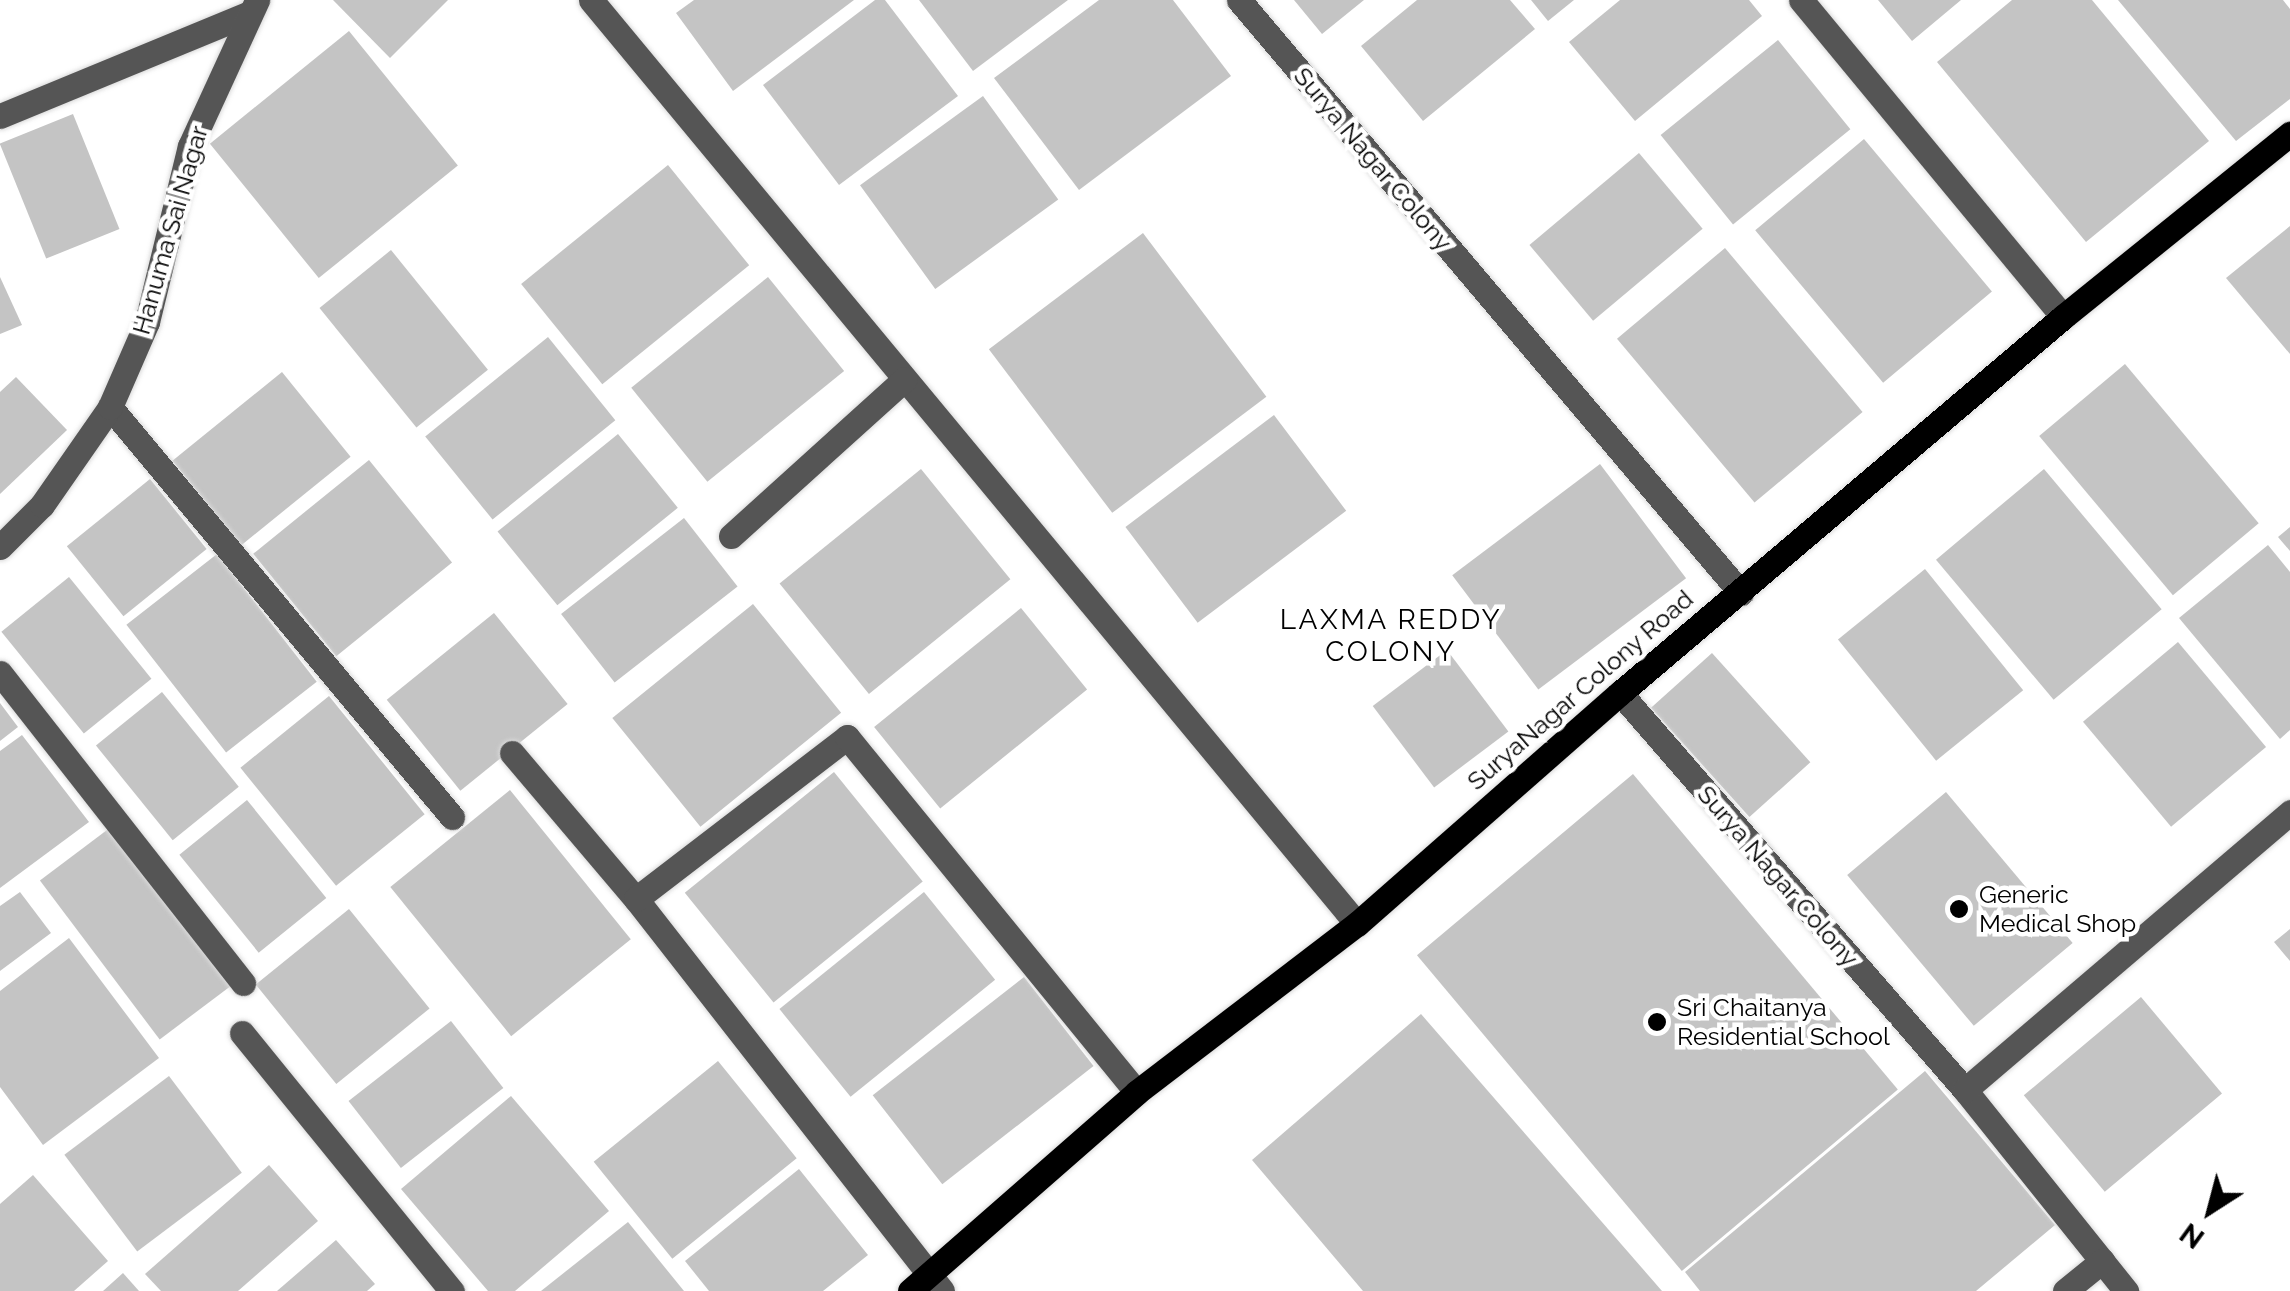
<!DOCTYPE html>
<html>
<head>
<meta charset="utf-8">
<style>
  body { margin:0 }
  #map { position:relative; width:2290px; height:1291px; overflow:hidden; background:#fff; font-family:Raleway,sans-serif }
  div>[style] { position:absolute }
  .building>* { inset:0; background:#c4c4c4; transform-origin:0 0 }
  .roads { filter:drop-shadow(0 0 2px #dbdbdb) drop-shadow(0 0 2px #dbdbdb) }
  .minor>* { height:25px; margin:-12.5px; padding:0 12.5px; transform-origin:12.5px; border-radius:12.5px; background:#555 }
  .major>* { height:25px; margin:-12.5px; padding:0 12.5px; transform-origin:12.5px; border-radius:12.5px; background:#000 }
  .dots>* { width:28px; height:28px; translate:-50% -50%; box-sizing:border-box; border:5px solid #fff; border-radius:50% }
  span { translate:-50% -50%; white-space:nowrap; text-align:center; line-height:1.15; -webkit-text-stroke:9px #fff; paint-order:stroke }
  .street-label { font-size:25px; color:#000 }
  .poi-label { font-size:25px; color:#000 }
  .left { translate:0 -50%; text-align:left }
  .neighbourhood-label { font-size:28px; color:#000; letter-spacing:2.5px }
  .north { position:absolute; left:2160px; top:1161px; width:100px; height:100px; -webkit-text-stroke:8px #fff; paint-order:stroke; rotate:216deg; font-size:28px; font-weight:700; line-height:40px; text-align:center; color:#000 }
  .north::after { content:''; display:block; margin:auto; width:35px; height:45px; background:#000; clip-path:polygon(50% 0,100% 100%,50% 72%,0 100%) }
</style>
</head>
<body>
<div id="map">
  <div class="building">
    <div style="clip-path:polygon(333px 0,448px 0,390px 58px)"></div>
    <div style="clip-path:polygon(694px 0,854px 0,733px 91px,676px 13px)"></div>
    <div style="clip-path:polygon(875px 0,885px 0,958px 96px,839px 185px,763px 85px)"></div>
    <div style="clip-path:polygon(919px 0,1068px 0,973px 71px)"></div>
    <div style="clip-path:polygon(1099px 0,1173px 0,1231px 76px,1079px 190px,994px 78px)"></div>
    <div style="clip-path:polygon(1294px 0,1364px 0,1322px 34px)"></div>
    <div style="clip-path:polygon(1417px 0,1510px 0,1535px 29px,1423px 121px,1361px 46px)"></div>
    <div style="clip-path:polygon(1531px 0,1574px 0,1548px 21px)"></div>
    <div style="clip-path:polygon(1620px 0,1749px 0,1762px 16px,1635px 121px,1569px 42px)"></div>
    <div style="clip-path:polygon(1878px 0,1961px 0,1912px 41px)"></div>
    <div style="clip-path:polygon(2012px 0,2092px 0,2209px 141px,2086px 242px,1937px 62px)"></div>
    <div style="clip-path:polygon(2118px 0,2283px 0,2290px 9px,2290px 99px,2236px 141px)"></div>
    <div style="left:349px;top:31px;width:173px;height:179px;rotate:51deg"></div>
    <div style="left:1778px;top:40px;width:115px;height:151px;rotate:51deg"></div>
    <div style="left:983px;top:96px;width:128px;height:152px;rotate:54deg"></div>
    <div style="left:73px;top:114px;width:124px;height:79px;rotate:68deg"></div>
    <div style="left:1864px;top:139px;width:199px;height:142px;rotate:50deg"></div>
    <div style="left:1639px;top:153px;width:99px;height:143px;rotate:50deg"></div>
    <div style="left:668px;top:165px;width:129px;height:189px;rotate:51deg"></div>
    <div style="clip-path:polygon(2290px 226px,2290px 354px,2226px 278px)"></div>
    <div style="left:1143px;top:233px;width:205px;height:193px;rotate:53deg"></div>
    <div style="left:1725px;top:248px;width:214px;height:141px;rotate:50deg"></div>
    <div style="left:391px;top:250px;width:154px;height:92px;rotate:51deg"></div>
    <div style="clip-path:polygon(0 277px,22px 325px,0 334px)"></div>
    <div style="left:768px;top:277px;width:121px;height:176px;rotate:51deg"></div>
    <div style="left:548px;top:337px;width:107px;height:158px;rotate:51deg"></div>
    <div style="left:2125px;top:364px;width:208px;height:112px;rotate:50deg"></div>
    <div style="left:282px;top:372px;width:109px;height:141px;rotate:51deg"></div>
    <div style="clip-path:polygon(16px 377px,67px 430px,0 494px,0 392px)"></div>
    <div style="left:1274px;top:415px;width:120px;height:186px;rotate:53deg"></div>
    <div style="left:618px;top:434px;width:95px;height:155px;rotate:51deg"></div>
    <div style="left:369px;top:460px;width:132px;height:149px;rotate:51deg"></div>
    <div style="left:1600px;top:464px;width:143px;height:185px;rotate:53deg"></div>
    <div style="left:921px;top:469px;width:142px;height:182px;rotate:51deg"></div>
    <div style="left:2044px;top:469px;width:183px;height:141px;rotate:50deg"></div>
    <div style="left:150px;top:479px;width:90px;height:107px;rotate:51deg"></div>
    <div style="left:684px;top:518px;width:87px;height:156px;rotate:52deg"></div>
    <div style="clip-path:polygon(2290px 527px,2290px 551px,2278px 537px)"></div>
    <div style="clip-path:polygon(2268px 545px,2290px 572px,2290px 730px,2280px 739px,2179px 618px)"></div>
    <div style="left:217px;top:554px;width:162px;height:115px;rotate:52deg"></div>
    <div style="left:1925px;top:569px;width:156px;height:112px;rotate:51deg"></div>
    <div style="left:69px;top:577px;width:131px;height:87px;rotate:51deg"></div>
    <div style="left:753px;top:604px;width:140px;height:181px;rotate:51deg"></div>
    <div style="left:1021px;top:608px;width:105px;height:189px;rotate:51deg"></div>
    <div style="left:494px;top:613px;width:117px;height:138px;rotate:51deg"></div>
    <div style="left:2178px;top:642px;width:137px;height:124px;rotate:50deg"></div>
    <div style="left:1447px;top:650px;width:102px;height:93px;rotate:53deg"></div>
    <div style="left:1712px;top:653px;width:147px;height:82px;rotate:48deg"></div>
    <div style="left:162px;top:692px;width:122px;height:85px;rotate:51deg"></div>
    <div style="left:329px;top:696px;width:152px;height:114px;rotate:51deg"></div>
    <div style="clip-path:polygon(0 703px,18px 727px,0 741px)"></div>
    <div style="clip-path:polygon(22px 735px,89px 822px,0 888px,0 751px)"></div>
    <div style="left:834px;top:772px;width:141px;height:192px;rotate:51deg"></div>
    <div style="left:1633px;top:774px;width:412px;height:282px;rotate:50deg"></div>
    <div style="left:510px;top:790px;width:192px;height:154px;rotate:51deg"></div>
    <div style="left:1946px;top:792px;width:197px;height:129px;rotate:50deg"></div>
    <div style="left:247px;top:800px;width:126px;height:87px;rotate:51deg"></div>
    <div style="left:111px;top:827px;width:199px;height:89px;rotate:53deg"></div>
    <div style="clip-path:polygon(20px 892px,51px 933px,0 971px,0 906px)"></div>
    <div style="left:924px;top:892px;width:113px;height:186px;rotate:51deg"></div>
    <div style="left:349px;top:909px;width:128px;height:120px;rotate:51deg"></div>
    <div style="clip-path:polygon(2290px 929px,2290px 961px,2274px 942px)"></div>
    <div style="clip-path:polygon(69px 938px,159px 1058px,43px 1145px,0 1087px,0 991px)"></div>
    <div style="left:1024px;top:977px;width:113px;height:192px;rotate:52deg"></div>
    <div style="left:2141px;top:997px;width:126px;height:153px;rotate:50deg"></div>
    <div style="clip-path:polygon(1421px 1014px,1662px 1291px,1363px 1291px,1252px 1160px)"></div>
    <div style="left:451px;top:1021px;width:85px;height:130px;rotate:52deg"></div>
    <div style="left:718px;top:1061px;width:125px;height:160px;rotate:51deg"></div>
    <div style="clip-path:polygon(1925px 1071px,2055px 1225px,1976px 1291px,1700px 1291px,1685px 1272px)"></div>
    <div style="left:169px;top:1076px;width:121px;height:131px;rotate:53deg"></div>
    <div style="clip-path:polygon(511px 1096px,609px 1211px,515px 1291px,488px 1291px,401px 1189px)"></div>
    <div style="clip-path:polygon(269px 1165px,318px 1221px,238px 1291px,161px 1291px,145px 1274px)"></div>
    <div style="clip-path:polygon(799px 1169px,868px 1255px,823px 1291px,709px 1291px,685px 1261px)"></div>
    <div style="clip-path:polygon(33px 1175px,108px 1261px,74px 1291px,0 1291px,0 1204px)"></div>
    <div style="clip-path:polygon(628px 1222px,684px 1291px,541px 1291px)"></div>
    <div style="clip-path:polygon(336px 1240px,375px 1284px,367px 1291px,277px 1291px)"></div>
    <div style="clip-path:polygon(123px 1273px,139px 1291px,103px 1291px)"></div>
  </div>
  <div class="roads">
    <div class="minor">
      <div style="left:591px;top:0;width:1200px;rotate:50.34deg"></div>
      <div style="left:1239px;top:0;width:777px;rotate:49.75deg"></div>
      <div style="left:1801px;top:0;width:411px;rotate:50.4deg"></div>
      <div style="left:0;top:116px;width:268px;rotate:-22.4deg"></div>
      <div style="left:110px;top:407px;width:534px;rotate:50.17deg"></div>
      <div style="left:731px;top:536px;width:234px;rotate:-42.1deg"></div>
      <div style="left:0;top:547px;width:59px;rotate:-45deg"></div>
      <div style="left:42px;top:505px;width:119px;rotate:-55.2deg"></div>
      <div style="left:110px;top:407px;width:93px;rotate:-66.5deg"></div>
      <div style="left:147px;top:322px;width:181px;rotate:-76.3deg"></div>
      <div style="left:190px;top:146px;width:161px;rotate:-65.3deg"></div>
      <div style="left:0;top:673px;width:394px;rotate:51.9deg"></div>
      <div style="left:1620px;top:693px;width:526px;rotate:49.01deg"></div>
      <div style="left:1965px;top:1090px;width:258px;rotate:51.3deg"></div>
      <div style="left:512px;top:753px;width:192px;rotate:49.7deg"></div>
      <div style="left:636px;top:899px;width:497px;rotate:52deg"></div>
      <div style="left:636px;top:899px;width:266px;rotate:-37.5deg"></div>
      <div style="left:847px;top:737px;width:458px;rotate:50.8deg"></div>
      <div style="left:242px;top:1033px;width:333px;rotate:50.9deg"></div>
      <div style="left:1965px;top:1090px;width:428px;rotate:-40.5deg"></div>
      <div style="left:2065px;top:1291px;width:48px;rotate:-39deg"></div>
    </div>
    <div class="major">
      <div style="left:910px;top:1291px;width:302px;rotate:-41.2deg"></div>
      <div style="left:1137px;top:1092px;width:277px;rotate:-37.4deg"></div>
      <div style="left:1357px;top:924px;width:350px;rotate:-41.3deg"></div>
      <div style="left:1620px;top:693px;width:581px;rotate:-40.32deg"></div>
      <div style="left:2063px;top:317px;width:292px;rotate:-38.9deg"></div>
    </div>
  </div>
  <div class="dots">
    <div style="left:1959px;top:909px;background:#000"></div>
    <div style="left:1657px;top:1022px;background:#000"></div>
  </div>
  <div class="street-label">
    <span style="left:1373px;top:159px;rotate:50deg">Surya Nagar Colony</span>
    <span style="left:170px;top:230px;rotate:-74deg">Hanuma Sai Nagar</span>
    <span style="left:1580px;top:690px;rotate:-41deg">SuryaNagar Colony Road</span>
    <span style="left:1778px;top:876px;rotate:49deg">Surya Nagar Colony</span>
  </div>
  <div class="poi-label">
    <span class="left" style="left:1979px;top:909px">Generic<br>Medical Shop</span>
    <span class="left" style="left:1677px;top:1022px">Sri Chaitanya<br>Residential School</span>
  </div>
  <div class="neighbourhood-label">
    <span style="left:1391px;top:636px">LAXMA REDDY<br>COLONY</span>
  </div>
  <div class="north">N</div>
</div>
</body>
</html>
